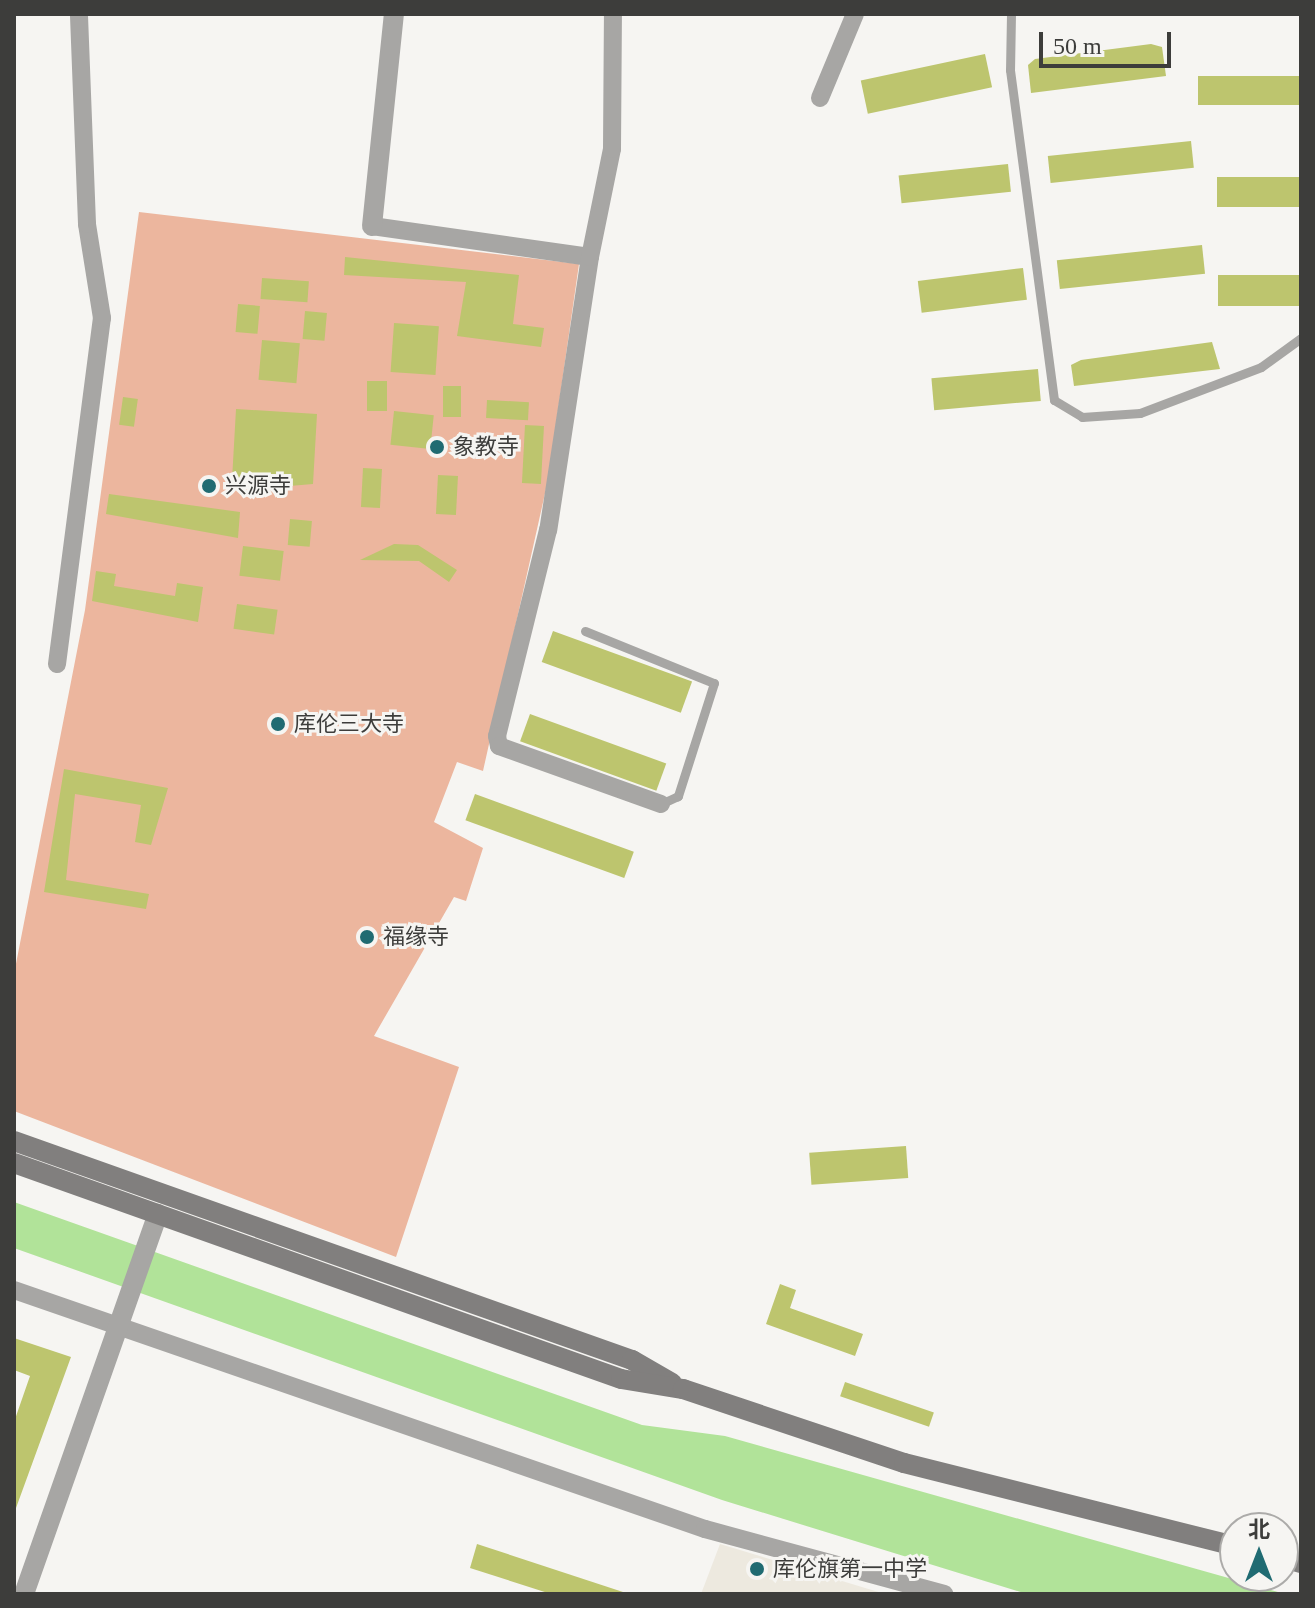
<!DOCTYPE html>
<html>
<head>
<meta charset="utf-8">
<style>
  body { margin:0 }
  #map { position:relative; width:1315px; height:1608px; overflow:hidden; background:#f6f5f2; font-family:"Times New Roman","Noto Sans SC",serif }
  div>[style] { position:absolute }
  .built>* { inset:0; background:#ede9df }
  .green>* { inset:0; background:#ecb69e }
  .water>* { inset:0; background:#b1e399 }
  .building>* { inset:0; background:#bdc56e; transform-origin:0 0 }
  .service>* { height:9px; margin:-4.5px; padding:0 4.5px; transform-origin:4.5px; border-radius:4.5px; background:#a7a6a4 }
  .minor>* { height:18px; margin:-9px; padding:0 9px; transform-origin:9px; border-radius:9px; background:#a7a6a4 }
  .tertiary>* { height:20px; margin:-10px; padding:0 10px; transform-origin:10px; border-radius:10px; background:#a7a6a4 }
  .secondary>* { height:20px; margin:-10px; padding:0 10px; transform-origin:10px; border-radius:10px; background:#817f7e }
  .dots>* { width:22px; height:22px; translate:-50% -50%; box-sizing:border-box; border:4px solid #f6f5f2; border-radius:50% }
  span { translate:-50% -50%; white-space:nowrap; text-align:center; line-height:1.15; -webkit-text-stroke:6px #f6f5f2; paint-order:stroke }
  .poi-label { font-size:22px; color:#3d3d3b }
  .left { translate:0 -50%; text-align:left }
  .frame { position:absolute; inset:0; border:16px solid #3d3d3b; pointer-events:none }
  .north { position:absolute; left:1219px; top:1512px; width:80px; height:80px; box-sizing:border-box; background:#f6f5f2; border:2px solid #acaba9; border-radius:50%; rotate:0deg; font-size:22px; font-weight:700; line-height:32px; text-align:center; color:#3d3d3b }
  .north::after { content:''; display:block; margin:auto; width:28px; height:36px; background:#206b72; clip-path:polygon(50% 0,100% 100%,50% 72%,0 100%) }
  .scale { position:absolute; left:1039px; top:32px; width:132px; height:36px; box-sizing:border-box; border:4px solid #3d3d3b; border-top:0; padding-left:10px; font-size:24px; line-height:28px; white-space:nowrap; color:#3d3d3b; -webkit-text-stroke:6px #f6f5f2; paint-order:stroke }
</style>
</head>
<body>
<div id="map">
  <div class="built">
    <div style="clip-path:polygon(720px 1544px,885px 1594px,701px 1594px)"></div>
  </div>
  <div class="green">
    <div style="clip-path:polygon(139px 212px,579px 264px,548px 480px,483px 771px,457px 762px,434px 822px,483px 848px,466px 901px,454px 897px,374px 1036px,459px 1067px,396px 1257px,14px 1111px,14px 974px,85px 610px)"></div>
  </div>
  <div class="water">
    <div style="clip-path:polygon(14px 1202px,642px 1425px,725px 1436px,1285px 1594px,1027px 1594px,722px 1500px,14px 1248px)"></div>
  </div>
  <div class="building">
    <div style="clip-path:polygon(1151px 44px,1162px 47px,1166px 76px,1031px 93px,1028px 65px,1035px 59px)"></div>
    <div style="left:985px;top:54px;width:34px;height:127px;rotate:78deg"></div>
    <div style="left:1301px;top:76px;width:29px;height:103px;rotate:90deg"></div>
    <div style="left:1191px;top:141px;width:27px;height:144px;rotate:84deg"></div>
    <div style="left:1008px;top:164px;width:28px;height:110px;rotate:84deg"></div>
    <div style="left:1301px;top:177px;width:30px;height:84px;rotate:90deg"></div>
    <div style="left:1202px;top:245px;width:29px;height:146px;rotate:84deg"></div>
    <div style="clip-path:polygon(345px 257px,519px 275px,513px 324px,544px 328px,541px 347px,457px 336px,466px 282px,344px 275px)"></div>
    <div style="left:1023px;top:268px;width:32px;height:106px;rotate:83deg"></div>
    <div style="left:1301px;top:275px;width:31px;height:83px;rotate:90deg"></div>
    <div style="left:262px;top:278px;width:47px;height:21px;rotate:4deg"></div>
    <div style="left:238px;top:304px;width:22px;height:28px;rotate:5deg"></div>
    <div style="left:305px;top:311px;width:22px;height:28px;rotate:5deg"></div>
    <div style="left:394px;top:323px;width:45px;height:49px;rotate:4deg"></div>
    <div style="left:262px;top:340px;width:38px;height:40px;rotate:5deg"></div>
    <div style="clip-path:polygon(1212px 342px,1220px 369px,1074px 386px,1071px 365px,1081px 360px)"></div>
    <div style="left:1038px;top:369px;width:32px;height:107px;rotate:85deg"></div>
    <div style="left:367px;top:381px;width:20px;height:30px"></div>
    <div style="left:443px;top:386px;width:18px;height:31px"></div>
    <div style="left:123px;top:397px;width:15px;height:28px;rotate:8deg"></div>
    <div style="left:487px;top:400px;width:42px;height:18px;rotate:3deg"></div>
    <div style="clip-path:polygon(236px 409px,317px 414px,313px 484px,253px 489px,253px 481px,232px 480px)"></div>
    <div style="left:394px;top:411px;width:40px;height:34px;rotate:6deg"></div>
    <div style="left:525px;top:425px;width:19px;height:58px;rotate:3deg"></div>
    <div style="left:363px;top:468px;width:19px;height:39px;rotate:3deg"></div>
    <div style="left:438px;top:475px;width:20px;height:39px;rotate:3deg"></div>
    <div style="clip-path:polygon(109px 494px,240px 512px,238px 538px,106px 514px)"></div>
    <div style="left:290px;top:519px;width:22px;height:26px;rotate:5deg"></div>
    <div style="clip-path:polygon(394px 544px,418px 545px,457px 570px,449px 582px,419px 561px,360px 560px)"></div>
    <div style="left:243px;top:546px;width:41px;height:30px;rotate:7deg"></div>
    <div style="clip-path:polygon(96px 571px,116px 574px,114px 586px,175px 596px,177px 583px,203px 587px,198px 622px,92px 601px)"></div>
    <div style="left:237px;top:604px;width:41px;height:25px;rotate:8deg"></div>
    <div style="left:553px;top:631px;width:148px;height:33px;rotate:20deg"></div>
    <div style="left:530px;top:714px;width:145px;height:29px;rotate:20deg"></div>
    <div style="clip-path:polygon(64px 769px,168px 788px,151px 845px,135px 842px,141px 805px,75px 794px,66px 880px,149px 894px,146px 909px,44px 892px)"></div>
    <div style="left:475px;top:794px;width:169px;height:28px;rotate:20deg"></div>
    <div style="left:906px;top:1146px;width:32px;height:97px;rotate:86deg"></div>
    <div style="clip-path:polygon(780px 1284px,796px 1290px,790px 1308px,863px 1334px,855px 1356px,766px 1324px)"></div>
    <div style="clip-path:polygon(14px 1338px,71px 1357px,16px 1508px,14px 1422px,30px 1376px,14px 1370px)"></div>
    <div style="left:845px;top:1382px;width:94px;height:15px;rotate:19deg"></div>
    <div style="clip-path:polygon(477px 1544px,623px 1592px,622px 1594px,551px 1594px,470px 1568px)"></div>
  </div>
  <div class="service">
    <div style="left:1011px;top:14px;width:56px;rotate:91deg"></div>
    <div style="left:1010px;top:70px;width:333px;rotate:82.4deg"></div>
    <div style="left:1054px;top:400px;width:33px;rotate:31deg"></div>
    <div style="left:1082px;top:417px;width:58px;rotate:-3.9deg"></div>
    <div style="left:1140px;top:413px;width:129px;rotate:-20.8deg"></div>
    <div style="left:1261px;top:367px;width:49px;rotate:-35.9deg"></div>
    <div style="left:585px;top:631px;width:139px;rotate:22deg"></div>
    <div style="left:714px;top:683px;width:119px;rotate:107.7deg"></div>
    <div style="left:678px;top:796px;width:19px;rotate:155deg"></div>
  </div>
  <div class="minor">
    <div style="left:820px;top:98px;width:91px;rotate:-67.4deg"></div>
    <div style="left:372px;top:226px;width:220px;rotate:8.1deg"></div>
    <div style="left:590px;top:257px;width:276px;rotate:98.7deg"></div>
    <div style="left:548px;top:530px;width:212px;rotate:103.9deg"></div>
    <div style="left:497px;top:736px;width:10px;rotate:79deg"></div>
    <div style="left:499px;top:746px;width:172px;rotate:19.7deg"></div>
    <div style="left:590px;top:257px;width:110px;rotate:-78.5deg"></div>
    <div style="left:612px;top:149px;width:135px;rotate:-89.6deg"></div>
    <div style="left:57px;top:664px;width:349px;rotate:-82.6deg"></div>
    <div style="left:102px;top:318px;width:95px;rotate:-99.1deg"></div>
    <div style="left:87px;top:224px;width:210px;rotate:-92.2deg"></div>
    <div style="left:14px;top:1290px;width:731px;rotate:19.08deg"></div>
    <div style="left:705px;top:1529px;width:248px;rotate:15.2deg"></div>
  </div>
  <div class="tertiary">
    <div style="left:372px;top:226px;width:213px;rotate:-84.1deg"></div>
    <div style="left:24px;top:1594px;width:403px;rotate:-70.6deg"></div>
  </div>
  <div class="secondary">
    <div style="left:14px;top:1141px;width:656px;rotate:19.51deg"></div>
    <div style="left:632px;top:1360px;width:46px;rotate:29.9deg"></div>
    <div style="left:14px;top:1163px;width:644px;rotate:19.59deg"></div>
    <div style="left:621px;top:1379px;width:63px;rotate:9.2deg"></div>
    <div style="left:683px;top:1389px;width:233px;rotate:18.5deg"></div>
    <div style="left:904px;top:1463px;width:341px;rotate:14.1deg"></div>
    <div style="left:1283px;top:1558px;width:19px;rotate:16deg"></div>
  </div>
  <div class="dots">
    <div style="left:437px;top:447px;background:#206b72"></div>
    <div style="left:209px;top:486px;background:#206b72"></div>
    <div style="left:278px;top:724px;background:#206b72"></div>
    <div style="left:367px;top:937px;background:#206b72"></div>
    <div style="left:757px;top:1569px;background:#206b72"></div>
  </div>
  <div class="poi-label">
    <span class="left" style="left:453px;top:447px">象教寺</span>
    <span class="left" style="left:225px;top:486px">兴源寺</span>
    <span class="left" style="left:294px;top:724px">库伦三大寺</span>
    <span class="left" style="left:383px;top:937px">福缘寺</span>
    <span class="left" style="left:773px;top:1569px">库伦旗第一中学</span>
  </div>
  <div class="frame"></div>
  <div class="north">北</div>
  <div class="scale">50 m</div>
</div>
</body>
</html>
